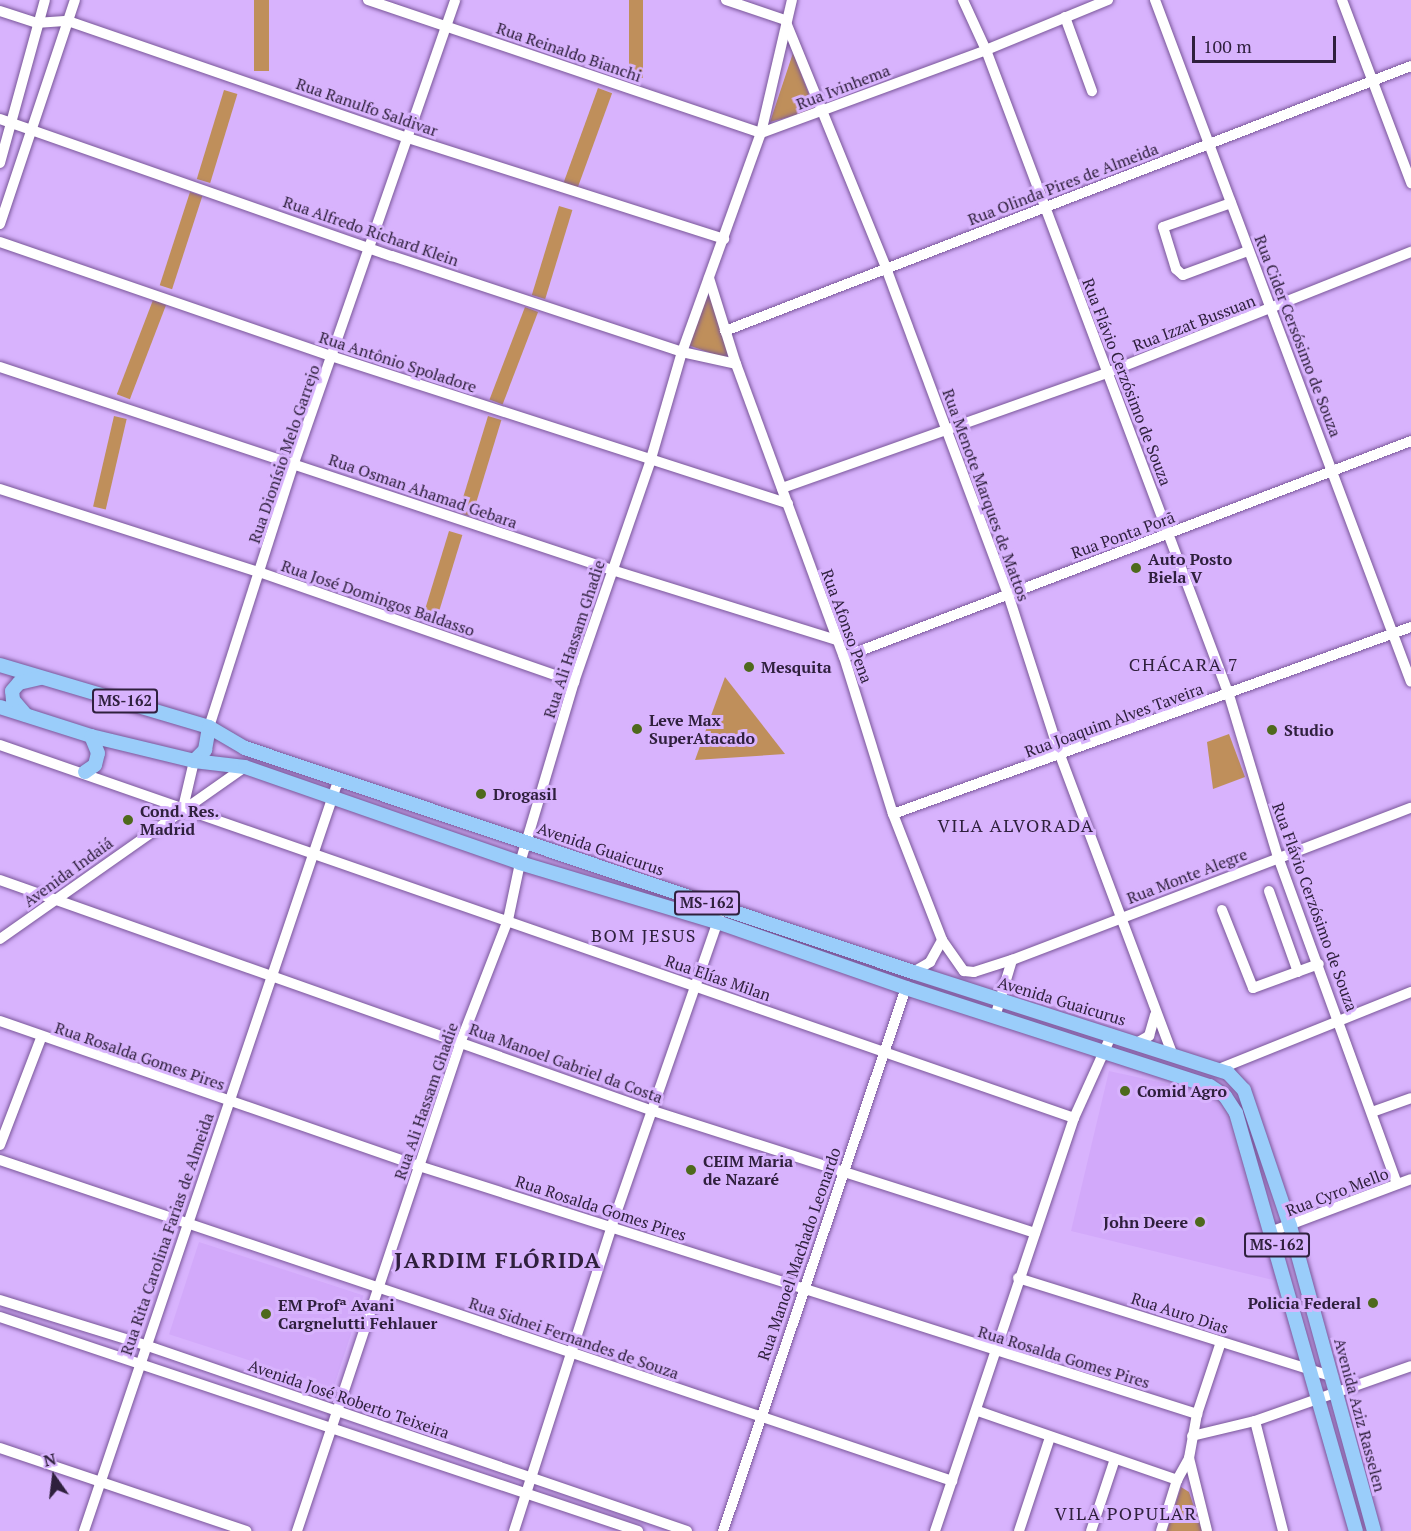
<!DOCTYPE html>
<html>
<head>
<meta charset="utf-8">
<style>
  body { margin:0 }
  #map { position:relative; width:1411px; height:1531px; overflow:hidden; background:#d8b3fd; font-family:"PT Serif",serif }
  div>[style] { position:absolute }
  .built>* { inset:0; background:#d2a9fa; transform-origin:0 0 }
  .green>* { inset:0; background:#bf8f5b; transform-origin:0 0 }
  .roads { filter:drop-shadow(0 0 2px #795699) drop-shadow(0 0 2px #795699) }
  .minor>* { height:10px; margin:-5px; padding:0 5px; transform-origin:5px; border-radius:5px; background:#fff }
  .major>* { height:14px; margin:-7px; padding:0 7px; transform-origin:7px; border-radius:7px; background:#9acdfa }
  .dots>* { width:16px; height:16px; translate:-50% -50%; box-sizing:border-box; border:3px solid #d8b3fd; border-radius:50% }
  span { translate:-50% -50%; white-space:nowrap; text-align:center; line-height:1.15; -webkit-text-stroke:6px #d8b3fd; paint-order:stroke }
  .shield-label span { padding:2px 4px; background:#d8b3fd; border:2px solid; border-radius:4px; -webkit-text-stroke-width:0 }
  .shield-label { font-size:15px; color:#2f203d; font-weight:700 }
  .street-label { font-size:16px; color:#2f203d }
  .poi-label { font-size:16px; color:#2f203d; font-weight:700 }
  .left { translate:0 -50%; text-align:left }
  .right { translate:-100% -50%; text-align:right }
  .neighbourhood-label { font-size:18px; color:#2f203d; letter-spacing:1.5px }
  .district-label { font-size:22px; color:#2f203d; font-weight:700; letter-spacing:1.5px }
  .north { position:absolute; left:24px; top:1447px; width:60px; height:60px; -webkit-text-stroke:4px #d8b3fd; paint-order:stroke; rotate:346deg; font-size:16px; font-weight:700; line-height:24px; text-align:center; color:#2f203d }
  .north::after { content:''; display:block; margin:auto; width:21px; height:27px; background:#2f203d; clip-path:polygon(50% 0,100% 100%,50% 72%,0 100%) }
  .scale { position:absolute; left:1192px; top:36px; width:144px; height:27px; box-sizing:border-box; border:3px solid #2f203d; border-top:0; padding-left:8px; font-size:18px; line-height:21px; white-space:nowrap; color:#2f203d; -webkit-text-stroke:4px #d8b3fd; paint-order:stroke }
</style>
</head>
<body>
<div id="map">
  <div class="built">
    <div style="clip-path:polygon(1109px 1071px,1204px 1092px,1215px 1100px,1227px 1117px,1277px 1281px,1071px 1231px)"></div>
    <div style="left:199px;top:1242px;width:173px;height:97px;rotate:18deg"></div>
  </div>
  <div class="green">
    <div style="left:254px;top:0;width:15px;height:71px"></div>
    <div style="left:629px;top:0;width:14px;height:78px"></div>
    <div style="clip-path:polygon(793px 53px,815px 110px,770px 122px)"></div>
    <div style="left:598px;top:88px;width:15px;height:101px;rotate:20deg"></div>
    <div style="left:224px;top:90px;width:14px;height:93px;rotate:17deg"></div>
    <div style="left:190px;top:192px;width:13px;height:98px;rotate:18deg"></div>
    <div style="left:559px;top:206px;width:14px;height:93px;rotate:17deg"></div>
    <div style="clip-path:polygon(708px 286px,730px 360px,688px 345px)"></div>
    <div style="left:153px;top:300px;width:14px;height:101px;rotate:21deg"></div>
    <div style="left:525px;top:307px;width:14px;height:99px;rotate:21deg"></div>
    <div style="left:114px;top:416px;width:13px;height:93px;rotate:13deg"></div>
    <div style="left:488px;top:416px;width:14px;height:101px;rotate:17deg"></div>
    <div style="left:449px;top:531px;width:14px;height:93px;rotate:17deg"></div>
    <div style="clip-path:polygon(725px 677px,785px 754px,695px 760px)"></div>
    <div style="clip-path:polygon(1229px 734px,1245px 777px,1213px 789px,1207px 742px)"></div>
    <div style="clip-path:polygon(1181px 1487px,1189px 1492px,1202px 1531px,1167px 1531px)"></div>
  </div>
  <div class="roads">
    <div class="minor">
      <div style="left:368px;top:0;width:415px;rotate:18.7deg"></div>
      <div style="left:761px;top:133px;width:240px;rotate:-20.2deg"></div>
      <div style="left:986px;top:50px;width:132px;rotate:-22.3deg"></div>
      <div style="left:726px;top:0;width:62px;rotate:18.7deg"></div>
      <div style="left:785px;top:20px;width:268px;rotate:67.8deg"></div>
      <div style="left:886px;top:268px;width:348px;rotate:69.5deg"></div>
      <div style="left:1008px;top:594px;width:169px;rotate:72.1deg"></div>
      <div style="left:1060px;top:755px;width:318px;rotate:69.4deg"></div>
      <div style="left:963px;top:0;width:55px;rotate:65.3deg"></div>
      <div style="left:986px;top:50px;width:689px;rotate:69.36deg"></div>
      <div style="left:1229px;top:695px;width:169px;rotate:73.2deg"></div>
      <div style="left:1278px;top:857px;width:348px;rotate:70deg"></div>
      <div style="left:1155px;top:0;width:728px;rotate:69.43deg"></div>
      <div style="left:1342px;top:0;width:196px;rotate:69.3deg"></div>
      <div style="left:0;top:11px;width:38px;rotate:18deg"></div>
      <div style="left:36px;top:23px;width:32px;rotate:-4deg"></div>
      <div style="left:68px;top:21px;width:360px;rotate:19deg"></div>
      <div style="left:408px;top:138px;width:332px;rotate:17.7deg"></div>
      <div style="left:1065px;top:17px;width:79px;rotate:70deg"></div>
      <div style="left:0;top:119px;width:415px;rotate:19.3deg"></div>
      <div style="left:392px;top:256px;width:305px;rotate:18.3deg"></div>
      <div style="left:682px;top:352px;width:55px;rotate:12.5deg"></div>
      <div style="left:0;top:163px;width:169px;rotate:-74.6deg"></div>
      <div style="left:1231px;top:203px;width:72px;rotate:160.6deg"></div>
      <div style="left:1163px;top:227px;width:44px;rotate:72.8deg"></div>
      <div style="left:1176px;top:269px;width:9px;rotate:41deg"></div>
      <div style="left:1183px;top:275px;width:69px;rotate:-20.3deg"></div>
      <div style="left:0;top:224px;width:236px;rotate:-71.5deg"></div>
      <div style="left:0;top:242px;width:353px;rotate:19deg"></div>
      <div style="left:334px;top:357px;width:477px;rotate:17.9deg"></div>
      <div style="left:709px;top:278px;width:90px;rotate:72.6deg"></div>
      <div style="left:736px;top:364px;width:312px;rotate:69.8deg"></div>
      <div style="left:844px;top:657px;width:164px;rotate:72.7deg"></div>
      <div style="left:893px;top:814px;width:135px;rotate:68.7deg"></div>
      <div style="left:942px;top:940px;width:38px;rotate:55deg"></div>
      <div style="left:964px;top:971px;width:10px;rotate:6deg"></div>
      <div style="left:974px;top:972px;width:40px;rotate:-18deg"></div>
      <div style="left:1012px;top:960px;width:427px;rotate:-20.9deg"></div>
      <div style="left:725px;top:331px;width:735px;rotate:-21.12deg"></div>
      <div style="left:0;top:367px;width:645px;rotate:18.35deg"></div>
      <div style="left:612px;top:570px;width:236px;rotate:17.3deg"></div>
      <div style="left:782px;top:488px;width:347px;rotate:-19.5deg"></div>
      <div style="left:1109px;top:372px;width:325px;rotate:-21.7deg"></div>
      <div style="left:0;top:489px;width:272px;rotate:17.8deg"></div>
      <div style="left:259px;top:572px;width:334px;rotate:19.2deg"></div>
      <div style="left:844px;top:657px;width:607px;rotate:-20.85deg"></div>
      <div style="left:209px;top:727px;width:277px;rotate:-72.2deg"></div>
      <div style="left:294px;top:463px;width:490px;rotate:-70.8deg"></div>
      <div style="left:0;top:745px;width:1137px;rotate:19.15deg"></div>
      <div style="left:183px;top:808px;width:48px;rotate:-76.8deg"></div>
      <div style="left:893px;top:814px;width:551px;rotate:-19.85deg"></div>
      <div style="left:0;top:880px;width:693px;rotate:19.48deg"></div>
      <div style="left:653px;top:1111px;width:401px;rotate:17.7deg"></div>
      <div style="left:1269px;top:891px;width:86px;rotate:70.3deg"></div>
      <div style="left:1222px;top:910px;width:84px;rotate:68.3deg"></div>
      <div style="left:1253px;top:988px;width:70px;rotate:-20deg"></div>
      <div style="left:0;top:939px;width:299px;rotate:-35.1deg"></div>
      <div style="left:913px;top:972px;width:20px;rotate:-30deg"></div>
      <div style="left:930px;top:962px;width:25px;rotate:-61deg"></div>
      <div style="left:995px;top:1017px;width:59px;rotate:-73.4deg"></div>
      <div style="left:0;top:1021px;width:443px;rotate:19.1deg"></div>
      <div style="left:419px;top:1166px;width:817px;rotate:17.68deg"></div>
      <div style="left:1138px;top:1042px;width:13px;rotate:-29deg"></div>
      <div style="left:1149px;top:1036px;width:22px;rotate:-74deg"></div>
      <div style="left:1219px;top:1069px;width:207px;rotate:-21.9deg"></div>
      <div style="left:1372px;top:1112px;width:41px;rotate:-19.7deg"></div>
      <div style="left:0;top:1145px;width:115px;rotate:-69deg"></div>
      <div style="left:0;top:1160px;width:1005px;rotate:18.63deg"></div>
      <div style="left:1273px;top:1231px;width:147px;rotate:-20.6deg"></div>
      <div style="left:1018px;top:1278px;width:330px;rotate:17.4deg"></div>
      <div style="left:0;top:1300px;width:152px;rotate:17.2deg"></div>
      <div style="left:145px;top:1345px;width:573px;rotate:18.94deg"></div>
      <div style="left:0;top:1317px;width:673px;rotate:18.54deg"></div>
      <div style="left:978px;top:1411px;width:211px;rotate:19.1deg"></div>
      <div style="left:1255px;top:1421px;width:114px;rotate:75.7deg"></div>
      <div style="left:1192px;top:1436px;width:65px;rotate:-13.4deg"></div>
      <div style="left:1255px;top:1421px;width:165px;rotate:-19.4deg"></div>
      <div style="left:0;top:1448px;width:260px;rotate:18.6deg"></div>
      <div style="left:1189px;top:1458px;width:75px;rotate:76.1deg"></div>
      <div style="left:84px;top:1531px;width:795px;rotate:-71.29deg"></div>
      <div style="left:297px;top:1531px;width:517px;rotate:-71.49deg"></div>
      <div style="left:461px;top:1041px;width:130px;rotate:-68.8deg"></div>
      <div style="left:508px;top:920px;width:58px;rotate:-78.1deg"></div>
      <div style="left:520px;top:863px;width:189px;rotate:-73.4deg"></div>
      <div style="left:574px;top:682px;width:233px;rotate:-70.9deg"></div>
      <div style="left:650px;top:462px;width:115px;rotate:-73.8deg"></div>
      <div style="left:682px;top:352px;width:233px;rotate:-70.2deg"></div>
      <div style="left:761px;top:133px;width:137px;rotate:-76.9deg"></div>
      <div style="left:514px;top:1531px;width:318px;rotate:-72.2deg"></div>
      <div style="left:611px;top:1228px;width:329px;rotate:-70.8deg"></div>
      <div style="left:723px;top:1531px;width:573px;rotate:-71.38deg"></div>
      <div style="left:935px;top:1531px;width:436px;rotate:-71.4deg"></div>
      <div style="left:1074px;top:1118px;width:92px;rotate:-65.7deg"></div>
      <div style="left:1019px;top:1531px;width:99px;rotate:-71.7deg"></div>
      <div style="left:1091px;top:1531px;width:76px;rotate:-71.6deg"></div>
      <div style="left:1161px;top:1531px;width:53px;rotate:-72.6deg"></div>
      <div style="left:1177px;top:1480px;width:25px;rotate:-61deg"></div>
      <div style="left:1189px;top:1458px;width:45px;rotate:-79.7deg"></div>
      <div style="left:1197px;top:1414px;width:76px;rotate:-71.6deg"></div>
    </div>
    <div class="major">
      <div style="left:0;top:665px;width:218px;rotate:16.5deg"></div>
      <div style="left:209px;top:727px;width:42px;rotate:30.3deg"></div>
      <div style="left:245px;top:748px;width:705px;rotate:18.54deg"></div>
      <div style="left:913px;top:972px;width:331px;rotate:17.8deg"></div>
      <div style="left:1228px;top:1073px;width:23px;rotate:47deg"></div>
      <div style="left:1244px;top:1090px;width:144px;rotate:71.3deg"></div>
      <div style="left:1290px;top:1226px;width:316px;rotate:74.6deg"></div>
      <div style="left:0;top:707px;width:96px;rotate:17.7deg"></div>
      <div style="left:91px;top:736px;width:106px;rotate:13.6deg"></div>
      <div style="left:194px;top:761px;width:51px;rotate:6.7deg"></div>
      <div style="left:245px;top:767px;width:291px;rotate:19.2deg"></div>
      <div style="left:520px;top:863px;width:206px;rotate:16.7deg"></div>
      <div style="left:717px;top:922px;width:200px;rotate:19.2deg"></div>
      <div style="left:906px;top:988px;width:319px;rotate:17.9deg"></div>
      <div style="left:1210px;top:1086px;width:18px;rotate:34deg"></div>
      <div style="left:1225px;top:1096px;width:20px;rotate:57deg"></div>
      <div style="left:1236px;top:1113px;width:435px;rotate:74deg"></div>
      <div style="left:26px;top:715px;width:20px;rotate:-131deg"></div>
      <div style="left:13px;top:700px;width:9px;rotate:-96deg"></div>
      <div style="left:12px;top:691px;width:11px;rotate:-49deg"></div>
      <div style="left:19px;top:683px;width:22px;rotate:-13deg"></div>
      <div style="left:194px;top:761px;width:16px;rotate:-45deg"></div>
      <div style="left:205px;top:750px;width:23px;rotate:-80deg"></div>
      <div style="left:85px;top:772px;width:12px;rotate:-35deg"></div>
      <div style="left:95px;top:765px;width:12px;rotate:-76deg"></div>
      <div style="left:98px;top:753px;width:18px;rotate:-112deg"></div>
    </div>
  </div>
  <div class="dots">
    <div style="left:1136px;top:568px;background:#4e691c"></div>
    <div style="left:749px;top:667px;background:#4e691c"></div>
    <div style="left:637px;top:729px;background:#4e691c"></div>
    <div style="left:1272px;top:730px;background:#4e691c"></div>
    <div style="left:481px;top:794px;background:#4e691c"></div>
    <div style="left:128px;top:820px;background:#4e691c"></div>
    <div style="left:1125px;top:1091px;background:#4e691c"></div>
    <div style="left:691px;top:1170px;background:#4e691c"></div>
    <div style="left:1200px;top:1222px;background:#4e691c"></div>
    <div style="left:1373px;top:1303px;background:#4e691c"></div>
    <div style="left:266px;top:1314px;background:#4e691c"></div>
  </div>
  <div class="shield-label">
    <span style="left:125px;top:701px">MS-162</span>
    <span style="left:707px;top:903px">MS-162</span>
    <span style="left:1277px;top:1245px">MS-162</span>
  </div>
  <div class="street-label">
    <span style="left:569px;top:52px;rotate:19deg">Rua Reinaldo Bianchi</span>
    <span style="left:843px;top:87px;rotate:-21deg">Rua Ivinhema</span>
    <span style="left:367px;top:107px;rotate:19deg">Rua Ranulfo Saldivar</span>
    <span style="left:1063px;top:184px;rotate:-21deg">Rua Olinda Pires de Almeida</span>
    <span style="left:371px;top:231px;rotate:19deg">Rua Alfredo Richard Klein</span>
    <span style="left:1194px;top:323px;rotate:-21deg">Rua Izzat Bussuan</span>
    <span style="left:1298px;top:336px;rotate:69deg">Rua Cider Cersósimo de Souza</span>
    <span style="left:398px;top:362px;rotate:18deg">Rua Antônio Spoladore</span>
    <span style="left:1127px;top:382px;rotate:69deg">Rua Flávio Cerzósimo de Souza</span>
    <span style="left:284px;top:454px;rotate:-71deg">Rua Dionísio Melo Garrejo</span>
    <span style="left:423px;top:491px;rotate:19deg">Rua Osman Ahamad Gebara</span>
    <span style="left:986px;top:495px;rotate:70deg">Rua Menote Marques de Mattos</span>
    <span style="left:1123px;top:535px;rotate:-20deg">Rua Ponta Porã</span>
    <span style="left:378px;top:598px;rotate:19deg">Rua José Domingos Baldasso</span>
    <span style="left:847px;top:626px;rotate:70deg">Rua Afonso Pena</span>
    <span style="left:574px;top:639px;rotate:-72deg">Rua Ali Hassam Ghadie</span>
    <span style="left:1114px;top:720px;rotate:-20deg">Rua Joaquim Alves Taveira</span>
    <span style="left:601px;top:849px;rotate:19deg">Avenida Guaicurus</span>
    <span style="left:68px;top:872px;rotate:-36deg">Avenida Indaiá</span>
    <span style="left:1187px;top:876px;rotate:-21deg">Rua Monte Alegre</span>
    <span style="left:1315px;top:907px;rotate:70deg">Rua Flávio Cerzósimo de Souza</span>
    <span style="left:718px;top:978px;rotate:19deg">Rua Elías Milan</span>
    <span style="left:1062px;top:1001px;rotate:17deg">Avenida Guaicurus</span>
    <span style="left:140px;top:1056px;rotate:19deg">Rua Rosalda Gomes Pires</span>
    <span style="left:566px;top:1063px;rotate:20deg">Rua Manoel Gabriel da Costa</span>
    <span style="left:426px;top:1101px;rotate:-71deg">Rua Ali Hassam Ghadie</span>
    <span style="left:1337px;top:1192px;rotate:-21deg">Rua Cyro Mello</span>
    <span style="left:601px;top:1208px;rotate:18deg">Rua Rosalda Gomes Pires</span>
    <span style="left:167px;top:1234px;rotate:-71deg">Rua Rita Carolina Farias de Almeida</span>
    <span style="left:799px;top:1254px;rotate:-71deg">Rua Manoel Machado Leonardo</span>
    <span style="left:1180px;top:1313px;rotate:18deg">Rua Auro Dias</span>
    <span style="left:574px;top:1338px;rotate:19deg">Rua Sidnei Fernandes de Souza</span>
    <span style="left:1064px;top:1357px;rotate:17deg">Rua Rosalda Gomes Pires</span>
    <span style="left:349px;top:1399px;rotate:19deg">Avenida José Roberto Teixeira</span>
    <span style="left:1360px;top:1415px;rotate:75deg">Avenida Aziz Rasselen</span>
  </div>
  <div class="poi-label">
    <span class="left" style="left:1148px;top:568px">Auto Posto<br>Biela V</span>
    <span class="left" style="left:761px;top:667px">Mesquita</span>
    <span class="left" style="left:649px;top:729px">Leve Max<br>SuperAtacado</span>
    <span class="left" style="left:1284px;top:730px">Studio</span>
    <span class="left" style="left:493px;top:794px">Drogasil</span>
    <span class="left" style="left:140px;top:820px">Cond. Res.<br>Madrid</span>
    <span class="left" style="left:1137px;top:1091px">Comid Agro</span>
    <span class="left" style="left:703px;top:1170px">CEIM Maria<br>de Nazaré</span>
    <span class="right" style="left:1188px;top:1222px">John Deere</span>
    <span class="right" style="left:1361px;top:1303px">Policia Federal</span>
    <span class="left" style="left:278px;top:1314px">EM Profª Avani<br>Cargnelutti Fehlauer</span>
  </div>
  <div class="neighbourhood-label">
    <span style="left:1184px;top:664px">CHÁCARA 7</span>
    <span style="left:1016px;top:825px">VILA ALVORADA</span>
    <span style="left:644px;top:935px">BOM JESUS</span>
    <span style="left:1126px;top:1513px">VILA POPULAR</span>
  </div>
  <div class="district-label">
    <span style="left:498px;top:1260px">JARDIM FLÓRIDA</span>
  </div>
  <div class="north">N</div>
  <div class="scale">100 m</div>
</div>
</body>
</html>
